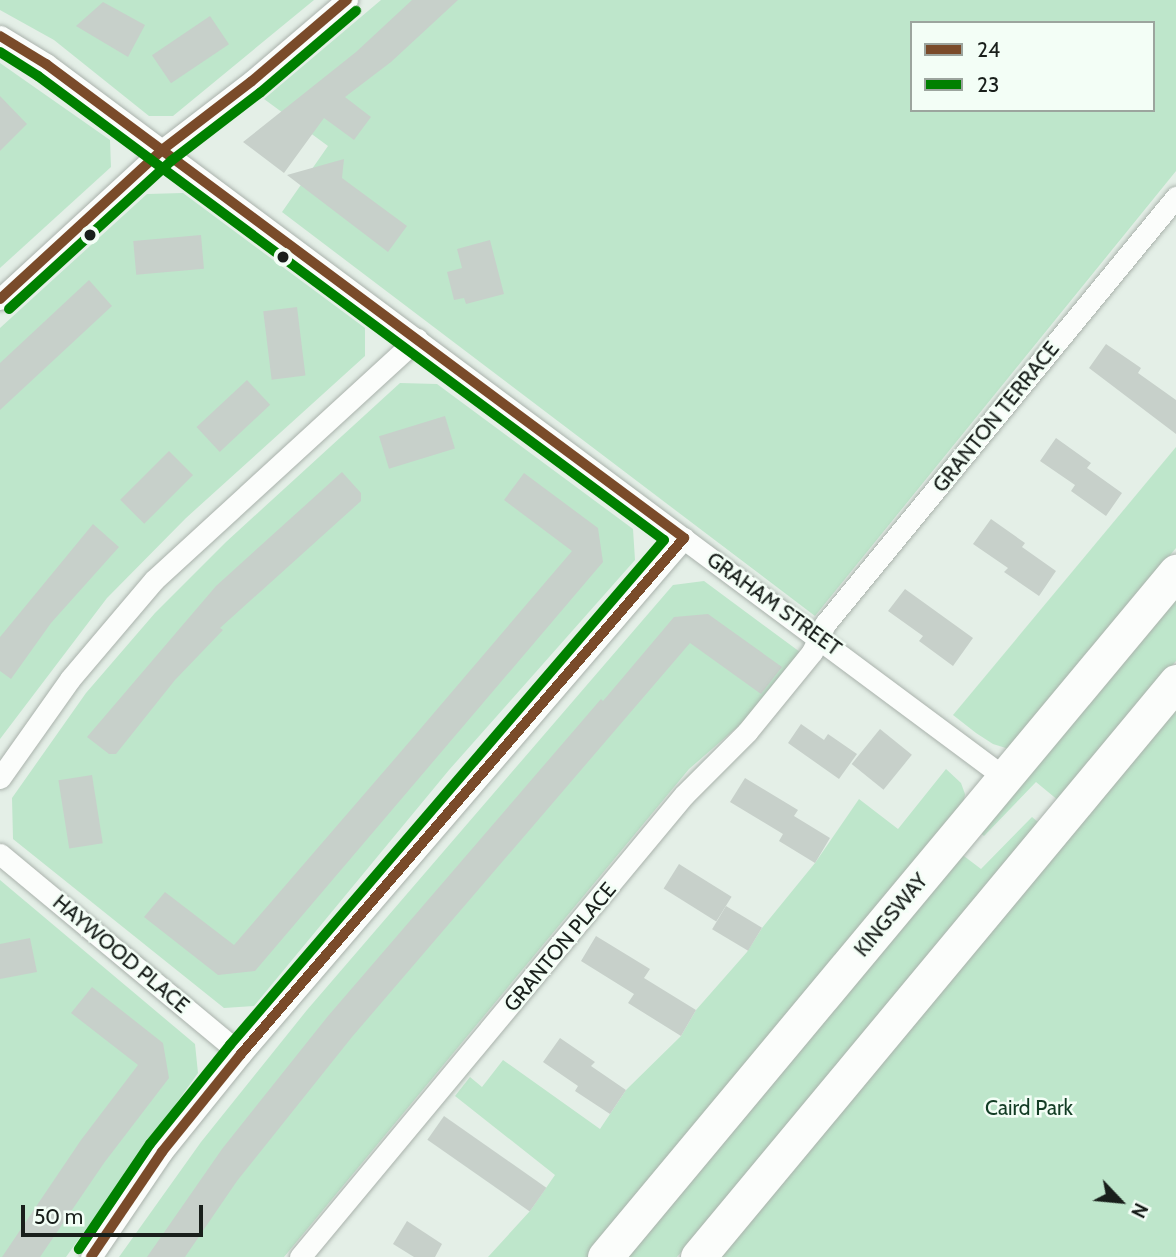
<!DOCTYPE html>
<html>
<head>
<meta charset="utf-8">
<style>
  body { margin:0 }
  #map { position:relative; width:1176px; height:1257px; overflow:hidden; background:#e4efe7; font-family:Cabin,sans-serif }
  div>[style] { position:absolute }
  .green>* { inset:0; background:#bee6cb }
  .building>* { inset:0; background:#c7d0ca; transform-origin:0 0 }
  .roads { filter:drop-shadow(0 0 2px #aab2ac) drop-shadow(0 0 2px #aab2ac) }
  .minor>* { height:21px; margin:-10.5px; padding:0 10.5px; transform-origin:10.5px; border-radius:10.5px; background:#fbfdfb }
  .trunk>* { height:35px; margin:-17.5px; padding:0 17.5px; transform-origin:17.5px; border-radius:17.5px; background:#fbfdfb }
  .bus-1>* { height:10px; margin:-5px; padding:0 5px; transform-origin:5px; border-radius:5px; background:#7a4b2a }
  .bus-2>* { height:10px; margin:-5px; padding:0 5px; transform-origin:5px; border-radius:5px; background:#008000 }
  .dots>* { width:19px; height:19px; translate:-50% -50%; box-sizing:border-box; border:4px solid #f3fef6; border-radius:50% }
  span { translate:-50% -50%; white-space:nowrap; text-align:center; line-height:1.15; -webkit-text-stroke:5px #f3fef6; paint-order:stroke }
  .street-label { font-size:21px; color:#191f1b }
  .park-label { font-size:21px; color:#133d25 }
  .legend { position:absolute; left:910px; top:21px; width:245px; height:91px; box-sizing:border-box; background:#f3fef6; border:2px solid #9ca59e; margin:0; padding:9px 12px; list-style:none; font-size:21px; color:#191f1b }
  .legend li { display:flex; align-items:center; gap:14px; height:35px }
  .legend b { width:35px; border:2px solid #9ca59e }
  .north { position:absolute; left:1085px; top:1166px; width:70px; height:70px; -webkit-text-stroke:5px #f3fef6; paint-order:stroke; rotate:116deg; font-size:19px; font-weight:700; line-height:28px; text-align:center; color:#191f1b }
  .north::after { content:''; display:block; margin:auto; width:24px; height:32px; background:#191f1b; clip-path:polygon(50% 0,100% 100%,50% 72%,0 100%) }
  .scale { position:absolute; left:21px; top:1205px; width:182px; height:32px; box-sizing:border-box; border:4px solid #191f1b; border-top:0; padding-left:9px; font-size:21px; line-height:24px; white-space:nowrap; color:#191f1b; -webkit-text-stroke:5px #f3fef6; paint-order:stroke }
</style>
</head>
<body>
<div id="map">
  <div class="green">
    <div style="clip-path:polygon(0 0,314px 0,173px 116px,149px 116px,54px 40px,0 10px)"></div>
    <div style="clip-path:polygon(evenodd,381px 0,1176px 0,1176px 171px,815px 616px,282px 212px,328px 146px,264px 99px,381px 0,912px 23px,1153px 23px,1153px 110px,912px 110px,912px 23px)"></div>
    <div style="clip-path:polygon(0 63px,110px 140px,111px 167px,0 268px)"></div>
    <div style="clip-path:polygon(183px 193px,365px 328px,365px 356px,186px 518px,107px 598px,0 739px,0 328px,147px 194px)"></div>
    <div style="clip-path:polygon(400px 383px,437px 384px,633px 529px,635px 560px,449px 770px,254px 1006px,224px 1008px,13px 839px,12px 798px,86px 693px,155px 613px,226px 542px)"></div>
    <div style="clip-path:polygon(1176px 447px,1176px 548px,1009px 749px,993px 744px,976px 733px,953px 715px)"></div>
    <div style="clip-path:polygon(704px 581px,800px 652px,750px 716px,689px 769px,284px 1257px,119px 1257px,201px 1142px,307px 1010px,673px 585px)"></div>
    <div style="clip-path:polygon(1176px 594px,1176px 661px,1059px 801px,1036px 782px,984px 836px,978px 831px)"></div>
    <div style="clip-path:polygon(1176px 704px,1176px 1257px,714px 1257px)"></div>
    <div style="clip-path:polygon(946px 769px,961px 783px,965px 794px,963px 806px,588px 1257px,488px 1257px,530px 1211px,555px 1175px,455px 1096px,470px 1077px,482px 1087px,503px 1060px,600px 1129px,626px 1090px,681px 1036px,696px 1010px,747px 952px,762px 928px,815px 863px,859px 799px,898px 829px)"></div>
    <div style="clip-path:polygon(1032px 817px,1038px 822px,677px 1257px,624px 1257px,960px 853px,981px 869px)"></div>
    <div style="clip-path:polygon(0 880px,195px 1044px,198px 1073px,66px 1257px,0 1257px)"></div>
  </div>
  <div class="building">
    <div style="clip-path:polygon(412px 0,458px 0,391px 62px,345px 97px,371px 117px,354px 140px,324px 118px,284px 173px,243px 142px,356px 52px)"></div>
    <div style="clip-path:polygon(103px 2px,145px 25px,128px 57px,76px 26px)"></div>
    <div style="left:210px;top:16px;width:34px;height:70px;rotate:56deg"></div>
    <div style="clip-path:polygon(0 96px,27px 124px,0 151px)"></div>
    <div style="clip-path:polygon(344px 159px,342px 178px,407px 226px,388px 252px,287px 175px)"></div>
    <div style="left:201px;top:235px;width:34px;height:68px;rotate:85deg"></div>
    <div style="clip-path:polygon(490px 240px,504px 294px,466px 304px,464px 298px,454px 300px,447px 272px,462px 268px,457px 249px)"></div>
    <div style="clip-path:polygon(89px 280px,112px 306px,0 410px,0 363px)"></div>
    <div style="left:297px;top:307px;width:69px;height:34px;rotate:83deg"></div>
    <div style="clip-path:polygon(1106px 344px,1141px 368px,1138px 373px,1176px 400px,1176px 434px,1089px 368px)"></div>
    <div style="left:247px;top:380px;width:34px;height:69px;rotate:47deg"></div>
    <div style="left:445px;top:416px;width:34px;height:69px;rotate:73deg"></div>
    <div style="clip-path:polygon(1056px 438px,1091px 463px,1087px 468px,1122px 493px,1106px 516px,1071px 491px,1075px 485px,1040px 461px)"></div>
    <div style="left:169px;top:451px;width:34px;height:69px;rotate:45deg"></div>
    <div style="clip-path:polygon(342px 472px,361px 493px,361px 501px,220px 628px,223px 630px,175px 680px,116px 754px,109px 754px,87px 737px,216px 586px)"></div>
    <div style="clip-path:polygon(524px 473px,598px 528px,603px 562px,255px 971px,218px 975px,144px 917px,165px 892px,234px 945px,404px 748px,572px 551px,504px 500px)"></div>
    <div style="clip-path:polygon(991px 519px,1025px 543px,1022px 547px,1056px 571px,1039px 596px,1004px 572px,1008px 568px,973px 544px)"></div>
    <div style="clip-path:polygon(93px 524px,119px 547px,51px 623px,11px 679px,0 671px,0 637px)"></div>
    <div style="clip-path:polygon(905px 589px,973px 638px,953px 666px,919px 641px,923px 636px,888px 611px)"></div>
    <div style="clip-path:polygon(708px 614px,782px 667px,761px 694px,690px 643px,352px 1037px,237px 1181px,185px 1257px,147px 1257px,222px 1149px,328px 1016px,601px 699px,603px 701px,674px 617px)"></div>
    <div style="clip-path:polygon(801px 724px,824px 740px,828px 734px,857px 754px,839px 779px,788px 743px)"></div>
    <div style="left:880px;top:729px;width:41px;height:45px;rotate:39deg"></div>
    <div style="left:92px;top:775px;width:69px;height:34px;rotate:81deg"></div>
    <div style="clip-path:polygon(745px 778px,798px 810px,794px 816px,830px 838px,815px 863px,779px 841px,783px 834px,730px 802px)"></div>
    <div style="left:679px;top:864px;width:62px;height:29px;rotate:32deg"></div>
    <div style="left:726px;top:906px;width:42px;height:27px;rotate:31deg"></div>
    <div style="clip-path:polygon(596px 936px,650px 969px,644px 978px,696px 1010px,681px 1036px,628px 1003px,634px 994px,581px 961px)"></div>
    <div style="clip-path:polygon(30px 938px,37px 972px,0 979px,0 944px)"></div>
    <div style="clip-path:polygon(92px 987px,163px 1043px,169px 1078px,104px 1163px,40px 1257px,2px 1257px,81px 1140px,138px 1065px,71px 1013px)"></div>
    <div style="clip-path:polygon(560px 1038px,595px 1062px,591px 1066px,626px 1090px,610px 1114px,575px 1091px,578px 1086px,543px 1062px)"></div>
    <div style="left:444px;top:1116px;width:125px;height:29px;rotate:35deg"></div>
    <div style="clip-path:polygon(407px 1221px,442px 1244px,435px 1257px,414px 1257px,393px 1244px)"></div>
  </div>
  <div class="roads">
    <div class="minor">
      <div style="left:0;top:36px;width:54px;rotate:31.3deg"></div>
      <div style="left:46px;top:64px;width:1194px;rotate:36.66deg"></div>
      <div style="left:0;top:299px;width:220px;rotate:-42.6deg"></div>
      <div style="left:162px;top:150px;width:113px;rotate:-37.5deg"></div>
      <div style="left:252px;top:81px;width:125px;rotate:-40.5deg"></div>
      <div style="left:0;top:778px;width:121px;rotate:-54.7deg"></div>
      <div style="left:70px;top:679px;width:130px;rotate:-49.7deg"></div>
      <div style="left:154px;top:580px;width:357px;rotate:-42.5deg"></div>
      <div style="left:0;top:854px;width:313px;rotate:39.7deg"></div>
      <div style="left:91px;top:1257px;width:127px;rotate:-55.9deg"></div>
      <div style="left:162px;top:1152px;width:126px;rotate:-51.1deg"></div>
      <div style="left:241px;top:1054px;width:680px;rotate:-49.35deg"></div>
      <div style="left:300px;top:1257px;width:601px;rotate:-50.27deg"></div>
      <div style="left:684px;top:795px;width:89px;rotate:-45deg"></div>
      <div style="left:747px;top:732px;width:103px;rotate:-50.9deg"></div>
      <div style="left:812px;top:652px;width:31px;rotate:-65deg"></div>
      <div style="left:825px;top:624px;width:553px;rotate:-50.58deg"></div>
    </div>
    <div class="trunk">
      <div style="left:605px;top:1257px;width:892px;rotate:-50.19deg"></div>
      <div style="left:698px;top:1257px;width:748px;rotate:-50.26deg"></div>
    </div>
  </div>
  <div class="bus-1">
    <div style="left:0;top:36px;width:54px;rotate:31.3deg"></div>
    <div style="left:46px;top:64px;width:795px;rotate:36.61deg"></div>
    <div style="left:684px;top:538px;width:680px;rotate:130.65deg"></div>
    <div style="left:241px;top:1054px;width:126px;rotate:128.9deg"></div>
    <div style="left:162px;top:1152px;width:127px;rotate:124.1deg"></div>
    <div style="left:0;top:299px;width:220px;rotate:-42.6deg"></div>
    <div style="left:162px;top:150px;width:113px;rotate:-37.5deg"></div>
    <div style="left:252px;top:81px;width:125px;rotate:-40.5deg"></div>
  </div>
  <div class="bus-2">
    <div style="left:0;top:52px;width:45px;rotate:32.3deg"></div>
    <div style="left:38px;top:76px;width:779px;rotate:36.55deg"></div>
    <div style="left:664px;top:540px;width:666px;rotate:130.68deg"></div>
    <div style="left:230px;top:1045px;width:127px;rotate:128.9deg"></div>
    <div style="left:150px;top:1144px;width:127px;rotate:124.1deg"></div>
    <div style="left:9px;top:309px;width:219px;rotate:-42.4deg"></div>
    <div style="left:171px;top:161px;width:113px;rotate:-37.5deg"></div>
    <div style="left:261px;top:92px;width:125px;rotate:-40.5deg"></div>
  </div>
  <div class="dots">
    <div style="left:90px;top:235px;background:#191f1b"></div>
    <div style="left:283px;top:257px;background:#191f1b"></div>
  </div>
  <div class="street-label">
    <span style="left:996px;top:417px;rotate:-51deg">GRANTON TERRACE</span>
    <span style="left:774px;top:604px;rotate:36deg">GRAHAM STREET</span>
    <span style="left:891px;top:915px;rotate:-50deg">KINGSWAY</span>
    <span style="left:560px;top:947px;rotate:-50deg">GRANTON PLACE</span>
    <span style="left:121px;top:954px;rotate:40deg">HAYWOOD PLACE</span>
  </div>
  <div class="park-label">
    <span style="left:1029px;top:1108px">Caird Park</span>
  </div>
  <ul class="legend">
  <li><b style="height:9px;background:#7a4b2a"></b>24</li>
  <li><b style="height:9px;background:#008000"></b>23</li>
  </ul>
  <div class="north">N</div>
  <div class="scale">50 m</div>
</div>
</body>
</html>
